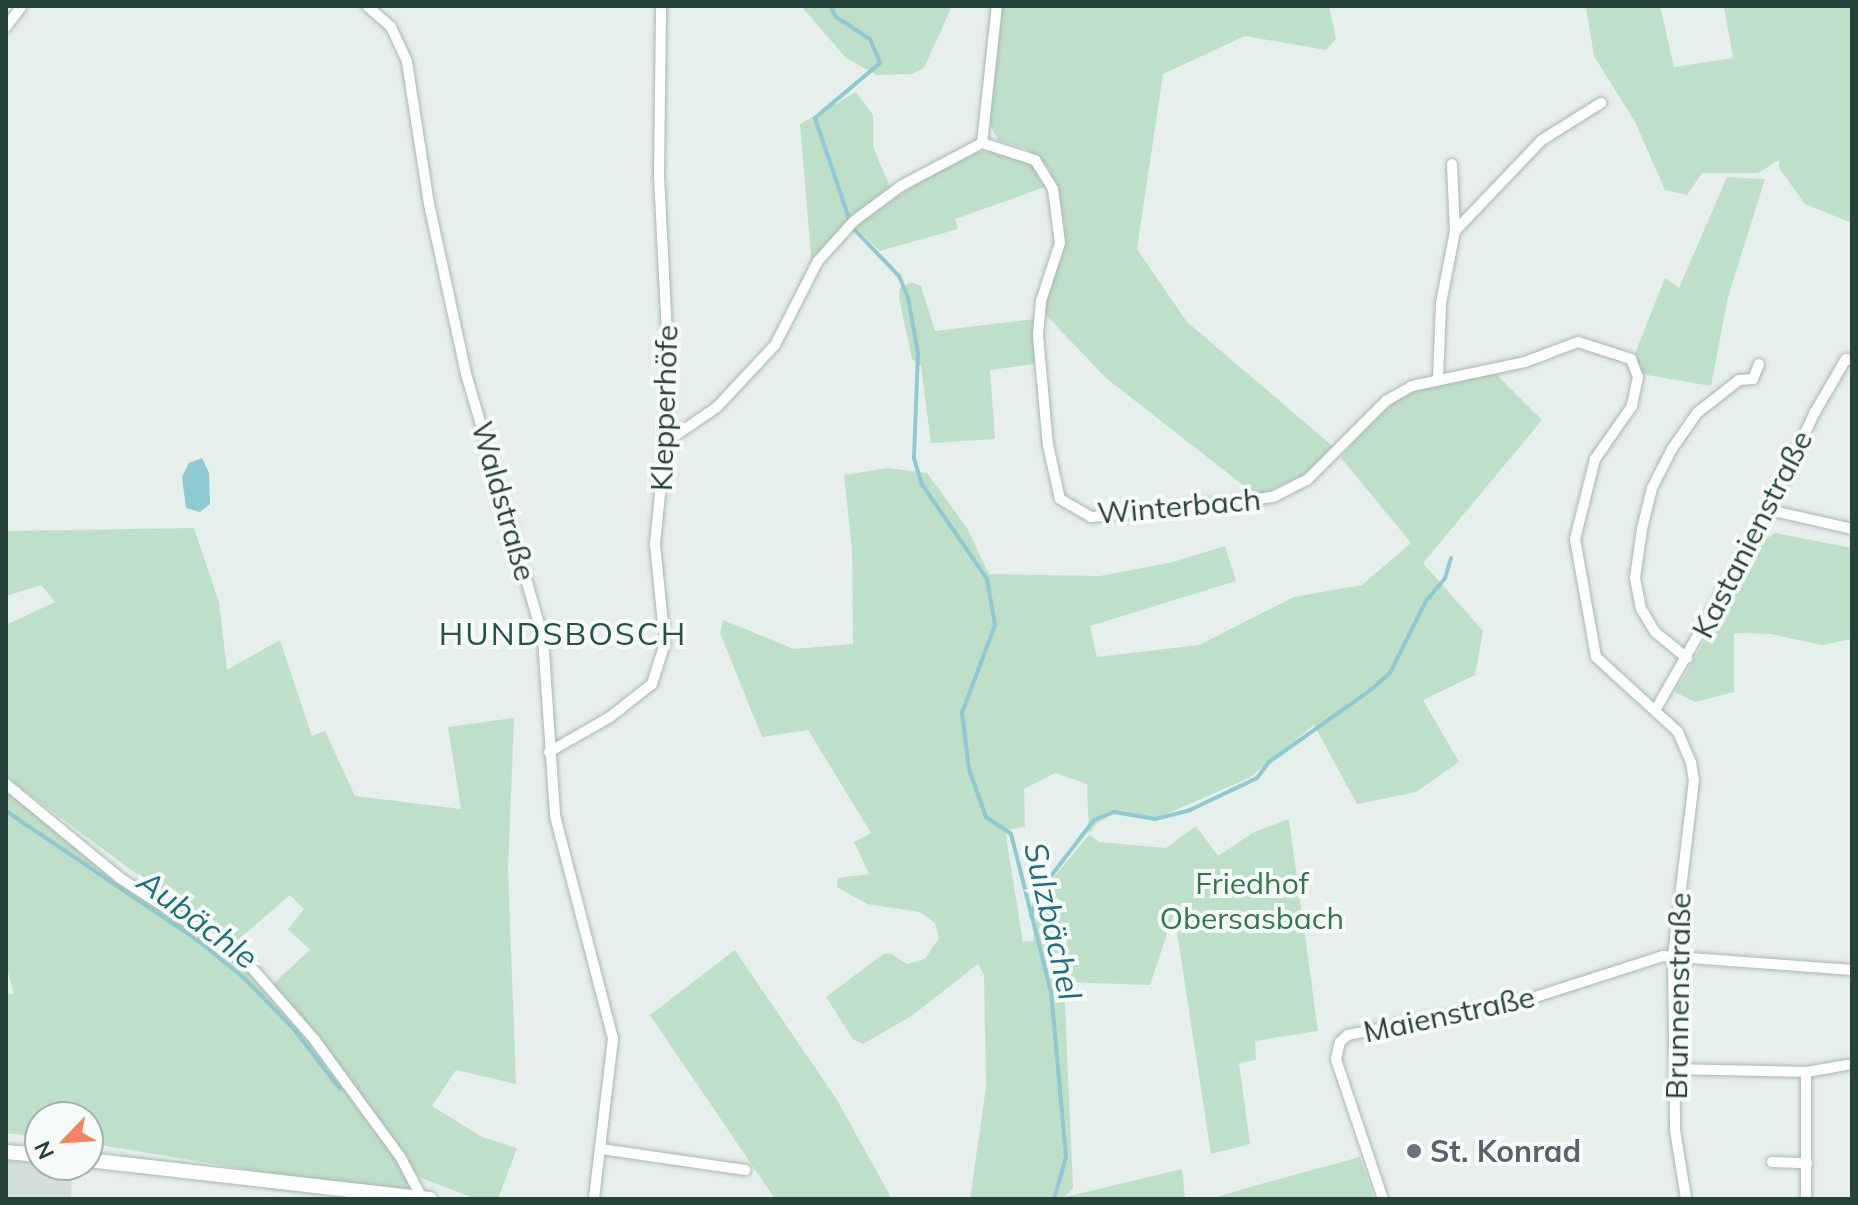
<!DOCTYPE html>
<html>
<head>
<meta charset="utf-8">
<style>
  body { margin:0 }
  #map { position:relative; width:1858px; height:1205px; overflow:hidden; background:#e6efeb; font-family:Mulish,sans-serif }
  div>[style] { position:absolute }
  .built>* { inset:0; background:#d4dfda }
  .green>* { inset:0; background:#bfe0c8 }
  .water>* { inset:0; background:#8ec9d4 }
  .stream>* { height:4px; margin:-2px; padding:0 2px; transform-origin:2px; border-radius:2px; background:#8ec9d4 }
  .roads { filter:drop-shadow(0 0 2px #a8b8b2) drop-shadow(0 0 2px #a8b8b2) }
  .street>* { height:10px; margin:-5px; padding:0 5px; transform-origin:5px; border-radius:5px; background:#fff }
  .secondary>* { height:14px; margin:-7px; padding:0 7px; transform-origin:7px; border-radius:7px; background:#fff }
  .dots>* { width:22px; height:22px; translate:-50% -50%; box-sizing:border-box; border:4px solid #f7fbf9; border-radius:50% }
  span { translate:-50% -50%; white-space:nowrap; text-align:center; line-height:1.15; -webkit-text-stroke:8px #f7fbf9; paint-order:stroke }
  .street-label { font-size:30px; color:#24423a }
  .park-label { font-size:30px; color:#2d7a4b }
  .worship-label { font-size:30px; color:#5b616d; font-weight:700 }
  .left { translate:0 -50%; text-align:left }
  .neighbourhood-label { font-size:32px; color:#1f5548; letter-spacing:2px }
  .water-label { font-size:32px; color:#1c6f80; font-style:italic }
  .frame { position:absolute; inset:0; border:8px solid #24423a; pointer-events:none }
  .north { position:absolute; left:24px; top:1101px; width:80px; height:80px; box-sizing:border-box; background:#f7fbf9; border:2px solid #a3b1ad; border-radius:50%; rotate:245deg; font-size:22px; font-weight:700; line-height:32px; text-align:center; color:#24423a }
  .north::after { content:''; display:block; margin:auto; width:28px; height:36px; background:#f4845f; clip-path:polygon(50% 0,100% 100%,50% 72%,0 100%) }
</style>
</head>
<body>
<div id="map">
  <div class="built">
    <div style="clip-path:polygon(6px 1161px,72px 1167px,71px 1199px,6px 1199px)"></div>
  </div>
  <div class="green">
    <div style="clip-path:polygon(801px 6px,952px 6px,924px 68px,912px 74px,877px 75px,846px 58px)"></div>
    <div style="clip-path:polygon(1002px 6px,1329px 6px,1336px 39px,1326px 50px,1245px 36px,1163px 74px,1137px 249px,1187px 322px,1337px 450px,1310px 473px,1257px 496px,1106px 378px,1044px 313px,1065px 226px,1050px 170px,1027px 149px,998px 140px,990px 125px)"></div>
    <div style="clip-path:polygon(1660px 6px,1674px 67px,1733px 58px,1724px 6px,1852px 6px,1852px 223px,1805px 204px,1779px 168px,1779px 160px,1758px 173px,1702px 173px,1687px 195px,1665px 190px,1635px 122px,1594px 56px,1586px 7px)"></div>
    <div style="clip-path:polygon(856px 92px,873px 115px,873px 147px,891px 189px,844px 223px,812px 267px,800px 124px)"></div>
    <div style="clip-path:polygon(998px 151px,1031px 163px,1048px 186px,955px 219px,958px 229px,880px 251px,854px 226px,941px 167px,977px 152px)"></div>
    <div style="clip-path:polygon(1727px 177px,1765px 179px,1728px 297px,1711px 386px,1641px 374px,1634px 356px,1665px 278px,1679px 288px)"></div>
    <div style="clip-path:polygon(912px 282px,921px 286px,935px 331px,1034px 319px,1035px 364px,990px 370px,995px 439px,931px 443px,921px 366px,912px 359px,899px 298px,900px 288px)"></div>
    <div style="clip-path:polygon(evenodd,1496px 374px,1542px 420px,1423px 563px,1483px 631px,1475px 675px,1423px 700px,1459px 762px,1416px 792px,1357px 804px,1314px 725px,1249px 778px,1155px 819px,1115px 813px,1097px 823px,1089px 834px,1099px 842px,1166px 848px,1196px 826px,1218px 856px,1254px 832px,1289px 819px,1318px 1031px,1255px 1041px,1256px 1060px,1239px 1063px,1250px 1144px,1211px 1154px,1174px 913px,1150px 985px,1064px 982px,1073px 1188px,1065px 1197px,1182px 1169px,1185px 1199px,970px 1199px,986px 1087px,984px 975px,978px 964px,913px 1015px,863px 1044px,853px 1039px,826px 997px,883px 954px,890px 953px,907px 964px,925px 959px,939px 938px,935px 923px,920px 912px,867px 904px,837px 887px,838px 878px,869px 874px,854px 842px,871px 833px,808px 730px,762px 737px,720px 633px,723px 620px,794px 649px,853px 644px,852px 549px,844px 475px,887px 468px,927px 473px,967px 528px,989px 574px,1100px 576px,1173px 562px,1225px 546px,1236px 581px,1090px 626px,1097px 657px,1199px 645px,1294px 597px,1362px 585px,1411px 543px,1341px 458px,1371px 420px,1413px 389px,1496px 374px,1055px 773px,1087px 784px,1089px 835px,1038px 896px,1033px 941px,1023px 942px,1005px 830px,1025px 827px,1024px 789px,1055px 773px)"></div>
    <div style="clip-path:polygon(194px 528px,219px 602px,227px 670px,280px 640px,312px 736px,325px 731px,355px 796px,461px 809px,448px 727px,514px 718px,508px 869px,516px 1084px,456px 1070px,432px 1106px,482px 1137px,517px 1148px,498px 1199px,476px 1199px,419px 1177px,273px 984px,310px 950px,288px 929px,304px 909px,290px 895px,232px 945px,6px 777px,6px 625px,55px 602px,41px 585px,6px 596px,6px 531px)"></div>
    <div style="clip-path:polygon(1776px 533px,1852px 548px,1852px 639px,1822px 645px,1771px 634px,1734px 633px,1734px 692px,1695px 702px,1675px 692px,1763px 540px)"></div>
    <div style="clip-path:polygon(6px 789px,227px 951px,268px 988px,407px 1170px,419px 1198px,88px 1143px,88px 1117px,40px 1117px,40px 1137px,6px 1133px,6px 994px,14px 994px,6px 965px)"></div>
    <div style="clip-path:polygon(735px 950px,837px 1100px,892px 1199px,775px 1199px,650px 1015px)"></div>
    <div style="clip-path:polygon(1360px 1157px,1374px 1199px,1210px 1199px,1250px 1187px)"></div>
  </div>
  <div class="water">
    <div style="clip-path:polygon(202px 458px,209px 473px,210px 504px,200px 512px,186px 508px,182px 477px,189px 463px)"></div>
  </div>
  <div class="stream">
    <div style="left:830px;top:6px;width:13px;rotate:61deg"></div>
    <div style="left:836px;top:17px;width:40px;rotate:32.9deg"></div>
    <div style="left:870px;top:39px;width:26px;rotate:67deg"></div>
    <div style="left:880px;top:63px;width:85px;rotate:139.8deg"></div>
    <div style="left:815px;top:118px;width:115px;rotate:71.3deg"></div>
    <div style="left:852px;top:227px;width:68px;rotate:46.2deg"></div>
    <div style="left:899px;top:276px;width:23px;rotate:67deg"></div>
    <div style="left:908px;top:297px;width:57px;rotate:79.9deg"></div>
    <div style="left:918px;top:353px;width:105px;rotate:92.2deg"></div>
    <div style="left:914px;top:458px;width:26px;rotate:74deg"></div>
    <div style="left:921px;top:483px;width:116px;rotate:55.5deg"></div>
    <div style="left:987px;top:579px;width:47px;rotate:80.1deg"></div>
    <div style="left:995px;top:625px;width:94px;rotate:110.6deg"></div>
    <div style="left:962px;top:713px;width:56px;rotate:82.9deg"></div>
    <div style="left:969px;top:769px;width:51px;rotate:70.5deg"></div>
    <div style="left:986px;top:817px;width:30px;rotate:34deg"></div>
    <div style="left:1011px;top:834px;width:163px;rotate:75.8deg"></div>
    <div style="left:1051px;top:992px;width:166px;rotate:84.8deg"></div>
    <div style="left:1066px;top:1157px;width:44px;rotate:105.9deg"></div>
    <div style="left:6px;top:811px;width:229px;rotate:34deg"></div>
    <div style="left:196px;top:939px;width:63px;rotate:39.2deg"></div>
    <div style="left:245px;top:979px;width:69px;rotate:45.6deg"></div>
    <div style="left:293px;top:1028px;width:77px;rotate:52.4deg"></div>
    <div style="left:1031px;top:916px;width:24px;rotate:-73deg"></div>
    <div style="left:1038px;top:893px;width:92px;rotate:-52.5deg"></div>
    <div style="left:1094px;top:820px;width:22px;rotate:-22deg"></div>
    <div style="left:1114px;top:812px;width:42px;rotate:9.7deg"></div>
    <div style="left:1155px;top:819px;width:36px;rotate:-14deg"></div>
    <div style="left:1190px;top:810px;width:74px;rotate:-25.5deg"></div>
    <div style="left:1257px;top:778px;width:20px;rotate:-53deg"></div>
    <div style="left:1269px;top:762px;width:126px;rotate:-35.3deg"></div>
    <div style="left:1372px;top:689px;width:24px;rotate:-42deg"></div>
    <div style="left:1390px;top:673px;width:80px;rotate:-63.4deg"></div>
    <div style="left:1426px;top:601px;width:30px;rotate:-50deg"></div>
    <div style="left:1445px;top:578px;width:21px;rotate:-73deg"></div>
  </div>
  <div class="roads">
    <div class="street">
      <div style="left:367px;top:6px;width:32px;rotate:41deg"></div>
      <div style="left:391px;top:27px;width:38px;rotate:65deg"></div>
      <div style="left:407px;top:62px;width:144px;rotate:81.2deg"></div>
      <div style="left:429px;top:204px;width:174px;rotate:77.7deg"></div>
      <div style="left:466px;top:374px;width:275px;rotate:73.7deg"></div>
      <div style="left:543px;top:638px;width:178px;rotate:86.1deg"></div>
      <div style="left:555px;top:816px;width:230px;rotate:75.4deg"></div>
      <div style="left:613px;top:1039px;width:161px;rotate:96.8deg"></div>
      <div style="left:6px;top:27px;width:26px;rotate:-53deg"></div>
      <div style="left:982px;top:143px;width:138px;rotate:-83.8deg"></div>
      <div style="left:1455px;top:231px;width:126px;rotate:-46.3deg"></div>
      <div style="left:1542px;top:140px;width:70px;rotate:-32.1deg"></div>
      <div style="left:1438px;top:379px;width:76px;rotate:-87.7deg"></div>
      <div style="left:1441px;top:303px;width:73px;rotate:-79deg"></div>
      <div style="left:1455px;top:231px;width:67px;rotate:-92.6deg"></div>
      <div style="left:669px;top:440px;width:58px;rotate:-34.5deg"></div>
      <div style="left:717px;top:407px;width:85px;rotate:-46.9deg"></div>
      <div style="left:775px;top:345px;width:94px;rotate:-62.9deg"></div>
      <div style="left:818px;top:261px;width:54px;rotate:-48deg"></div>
      <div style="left:854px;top:221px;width:59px;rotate:-36.7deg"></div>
      <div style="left:901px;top:186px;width:92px;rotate:-28deg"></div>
      <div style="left:982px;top:143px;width:56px;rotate:17.8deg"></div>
      <div style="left:1035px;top:160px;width:34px;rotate:58deg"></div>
      <div style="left:1053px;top:189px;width:54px;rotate:82.6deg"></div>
      <div style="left:1060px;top:243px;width:61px;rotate:108.1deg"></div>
      <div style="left:1041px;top:301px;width:35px;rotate:95deg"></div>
      <div style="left:1038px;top:336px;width:109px;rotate:84.8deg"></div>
      <div style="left:1048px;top:445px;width:55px;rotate:77.5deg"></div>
      <div style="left:1060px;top:499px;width:36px;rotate:30deg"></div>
      <div style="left:1091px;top:517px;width:183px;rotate:-6.3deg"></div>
      <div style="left:1273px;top:497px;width:38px;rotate:-27deg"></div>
      <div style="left:1307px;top:480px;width:112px;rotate:-45deg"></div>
      <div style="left:1386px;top:401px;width:30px;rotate:-30deg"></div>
      <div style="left:1412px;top:386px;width:116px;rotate:-12deg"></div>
      <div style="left:1525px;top:362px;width:57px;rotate:-20.7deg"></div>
      <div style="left:1578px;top:342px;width:56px;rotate:17.8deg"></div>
      <div style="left:1631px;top:359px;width:19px;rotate:69deg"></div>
      <div style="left:1638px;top:377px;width:30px;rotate:102deg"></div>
      <div style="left:1632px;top:406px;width:65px;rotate:124.9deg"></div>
      <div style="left:1595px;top:459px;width:82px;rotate:104deg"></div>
      <div style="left:1575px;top:539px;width:120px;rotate:79.9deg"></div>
      <div style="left:1596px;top:657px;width:111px;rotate:42.4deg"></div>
      <div style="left:1678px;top:732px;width:33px;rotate:67deg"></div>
      <div style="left:1691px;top:762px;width:18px;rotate:81deg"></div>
      <div style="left:1694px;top:780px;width:177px;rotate:96.8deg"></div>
      <div style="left:1673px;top:956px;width:174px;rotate:89.3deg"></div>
      <div style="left:1675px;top:1130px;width:70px;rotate:80.9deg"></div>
      <div style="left:1769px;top:510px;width:85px;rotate:12.9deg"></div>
      <div style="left:1687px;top:658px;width:41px;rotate:-140.9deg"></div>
      <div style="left:1655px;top:632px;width:27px;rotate:-121deg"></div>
      <div style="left:1641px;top:609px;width:32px;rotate:-101deg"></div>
      <div style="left:1635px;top:578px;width:49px;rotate:-81.9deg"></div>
      <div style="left:1642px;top:529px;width:42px;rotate:-76.3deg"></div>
      <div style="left:1652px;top:488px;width:44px;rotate:-62.9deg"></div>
      <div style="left:1672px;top:449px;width:44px;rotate:-55.2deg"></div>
      <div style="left:1697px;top:413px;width:53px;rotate:-38.2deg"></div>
      <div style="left:1739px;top:380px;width:14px;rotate:-4deg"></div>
      <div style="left:1753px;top:379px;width:16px;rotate:-68deg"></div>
      <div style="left:1656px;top:709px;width:229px;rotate:-60.4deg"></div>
      <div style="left:1769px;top:510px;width:108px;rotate:-64.9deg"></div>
      <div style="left:1815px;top:412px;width:61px;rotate:-59.7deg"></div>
      <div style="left:1846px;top:359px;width:6px;rotate:9deg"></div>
      <div style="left:549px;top:752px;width:70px;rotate:-29.8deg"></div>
      <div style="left:610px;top:717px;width:53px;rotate:-38.2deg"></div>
      <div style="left:652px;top:684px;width:43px;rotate:-72.4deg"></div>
      <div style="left:665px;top:643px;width:100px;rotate:-95.8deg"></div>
      <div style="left:655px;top:544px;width:152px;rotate:-84.3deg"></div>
      <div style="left:670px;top:393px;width:218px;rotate:-92.9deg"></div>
      <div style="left:659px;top:175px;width:169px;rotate:-89.3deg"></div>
      <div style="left:6px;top:784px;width:148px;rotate:39.5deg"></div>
      <div style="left:120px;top:878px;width:148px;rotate:33.2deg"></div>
      <div style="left:244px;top:959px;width:106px;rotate:48.8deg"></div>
      <div style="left:314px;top:1039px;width:147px;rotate:53.8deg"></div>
      <div style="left:401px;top:1158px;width:45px;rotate:62.3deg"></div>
      <div style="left:1676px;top:1069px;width:130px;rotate:1.3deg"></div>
      <div style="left:1806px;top:1072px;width:127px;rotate:90deg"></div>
      <div style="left:1806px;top:1072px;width:42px;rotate:-9.7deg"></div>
      <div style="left:601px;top:1149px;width:146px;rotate:8.3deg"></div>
      <div style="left:1772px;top:1162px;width:35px;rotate:2deg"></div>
      <div style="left:1383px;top:1199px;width:148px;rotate:-108.6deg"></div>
      <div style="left:1336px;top:1059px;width:17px;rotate:-77deg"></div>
      <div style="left:1340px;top:1042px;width:11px;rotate:-41deg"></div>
      <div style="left:1348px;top:1035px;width:178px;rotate:-11deg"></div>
      <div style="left:1523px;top:1001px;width:147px;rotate:-17.8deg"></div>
      <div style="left:1663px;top:956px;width:190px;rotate:4.2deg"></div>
    </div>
    <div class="secondary">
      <div style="left:6px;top:1152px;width:34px;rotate:5deg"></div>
      <div style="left:88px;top:1160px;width:344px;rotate:6.5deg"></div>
    </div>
  </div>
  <div class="dots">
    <div style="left:1414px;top:1151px;background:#6b7280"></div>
  </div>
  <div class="street-label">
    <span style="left:664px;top:408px;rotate:-88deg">Klepperhöfe</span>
    <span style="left:504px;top:501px;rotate:74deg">Waldstraße</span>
    <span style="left:1179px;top:506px;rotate:-5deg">Winterbach</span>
    <span style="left:1752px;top:534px;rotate:-63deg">Kastanienstraße</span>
    <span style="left:1678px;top:996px;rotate:-89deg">Brunnenstraße</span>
    <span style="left:1449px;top:1014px;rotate:-12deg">Maienstraße</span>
  </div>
  <div class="park-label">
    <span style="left:1252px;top:900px">Friedhof<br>Obersasbach</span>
  </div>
  <div class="worship-label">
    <span class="left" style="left:1430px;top:1151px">St. Konrad</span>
  </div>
  <div class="neighbourhood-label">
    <span style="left:563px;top:633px">HUNDSBOSCH</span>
  </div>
  <div class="water-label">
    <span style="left:198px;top:919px;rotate:37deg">Aubächle</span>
    <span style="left:1053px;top:921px;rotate:77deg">Sulzbächel</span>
  </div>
  <div class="frame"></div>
  <div class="north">N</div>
</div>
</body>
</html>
